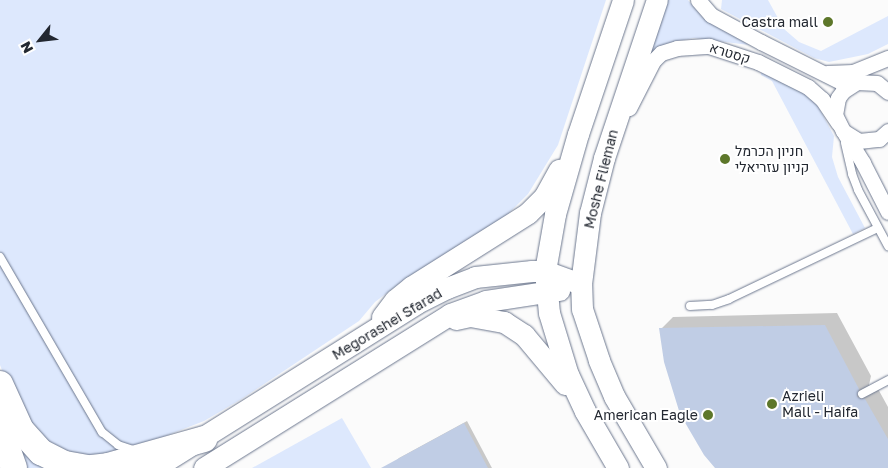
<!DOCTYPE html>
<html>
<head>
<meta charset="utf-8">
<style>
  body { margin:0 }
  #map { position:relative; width:888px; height:468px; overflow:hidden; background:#fbfbfb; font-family:"Golos Text",Heebo,sans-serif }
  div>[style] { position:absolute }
  .green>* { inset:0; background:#dde8fd }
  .shadow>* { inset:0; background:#0003 }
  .building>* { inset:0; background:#c0cde5 }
  .roads { filter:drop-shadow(0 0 1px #6c778e) drop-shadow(0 0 1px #6c778e) }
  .lane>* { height:8px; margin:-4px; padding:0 4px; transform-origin:4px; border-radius:4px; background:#fff }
  .street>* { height:15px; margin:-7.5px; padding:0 7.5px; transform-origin:7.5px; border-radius:7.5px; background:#fff }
  .secondary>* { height:21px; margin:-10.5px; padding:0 10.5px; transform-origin:10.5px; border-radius:10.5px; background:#fff }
  .highway>* { height:26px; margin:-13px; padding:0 13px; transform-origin:13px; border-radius:13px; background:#fff }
  .dots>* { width:14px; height:14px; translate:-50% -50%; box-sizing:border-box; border:2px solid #fff; border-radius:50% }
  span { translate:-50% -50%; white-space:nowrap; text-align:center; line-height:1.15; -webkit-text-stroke:4px #fff; paint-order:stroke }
  .poi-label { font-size:14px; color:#232831 }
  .right { translate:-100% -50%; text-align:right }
  .left { translate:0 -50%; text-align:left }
  .street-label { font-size:14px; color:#232831 }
  .north { position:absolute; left:15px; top:15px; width:50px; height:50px; -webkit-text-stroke:4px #fff; paint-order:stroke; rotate:241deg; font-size:14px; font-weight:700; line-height:20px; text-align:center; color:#232831 }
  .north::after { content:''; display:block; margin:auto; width:18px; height:22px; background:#232831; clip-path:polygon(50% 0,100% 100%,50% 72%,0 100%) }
</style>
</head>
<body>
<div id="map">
  <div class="green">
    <div style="clip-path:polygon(0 0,606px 0,558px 145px,528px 194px,505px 217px,400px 283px,375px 302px,359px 321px,240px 400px,204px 421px,109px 458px,62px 457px,20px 415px,0 365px)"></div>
    <div style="clip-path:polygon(667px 0,688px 0,703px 18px,749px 45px,694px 38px,678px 41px,648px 54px)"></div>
    <div style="clip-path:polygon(722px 0,768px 0,784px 29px,799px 42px,821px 51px,888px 16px,888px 44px,868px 54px,829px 62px,814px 58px,721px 9px)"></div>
    <div style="clip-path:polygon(761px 68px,811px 93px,834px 136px,832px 157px,838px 177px,865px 228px,853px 234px,772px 81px,761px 75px)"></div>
    <div style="clip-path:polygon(5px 413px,53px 468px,22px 468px)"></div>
    <div style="clip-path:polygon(342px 418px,371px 468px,252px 468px)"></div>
  </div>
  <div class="shadow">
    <div style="clip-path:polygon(837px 313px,871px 376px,869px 385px,877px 387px,888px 407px,888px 468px,717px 468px,661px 329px,673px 317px)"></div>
    <div style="clip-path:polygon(467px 421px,492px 468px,400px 468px,396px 461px,399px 458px)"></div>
  </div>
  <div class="building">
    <div style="clip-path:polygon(825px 325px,859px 389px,857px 397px,865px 399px,888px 439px,888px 468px,715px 468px,704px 455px,680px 414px,664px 362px,659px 328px)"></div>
    <div style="clip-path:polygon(464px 423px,488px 468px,381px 468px)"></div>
  </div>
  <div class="roads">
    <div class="lane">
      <div style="left:845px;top:143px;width:32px;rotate:77deg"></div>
      <div style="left:852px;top:174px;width:17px;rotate:69deg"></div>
      <div style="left:858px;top:190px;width:64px;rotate:61.8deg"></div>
      <div style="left:0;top:257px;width:203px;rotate:59.8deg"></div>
      <div style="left:102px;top:432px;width:21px;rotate:39deg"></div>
      <div style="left:118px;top:445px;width:16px;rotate:18deg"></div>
      <div style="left:690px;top:306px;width:22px;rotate:-3deg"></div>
      <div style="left:712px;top:305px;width:18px;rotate:-19deg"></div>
      <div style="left:729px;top:299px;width:165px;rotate:-25.5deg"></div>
      <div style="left:862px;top:394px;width:30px;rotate:-28deg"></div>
    </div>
    <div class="street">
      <div style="left:698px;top:0;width:20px;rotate:49deg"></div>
      <div style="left:711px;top:15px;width:57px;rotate:28.4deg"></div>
      <div style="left:761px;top:42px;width:98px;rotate:26.6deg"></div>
      <div style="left:827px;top:73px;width:26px;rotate:-2deg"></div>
      <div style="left:853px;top:72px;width:38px;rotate:-22deg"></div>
      <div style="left:888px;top:92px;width:14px;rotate:-141deg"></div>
      <div style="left:877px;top:83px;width:20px;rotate:-177deg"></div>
      <div style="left:857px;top:82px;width:17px;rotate:147deg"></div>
      <div style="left:843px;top:91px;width:9px;rotate:126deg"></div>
      <div style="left:838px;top:98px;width:17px;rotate:100deg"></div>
      <div style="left:835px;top:115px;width:18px;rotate:63deg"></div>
      <div style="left:843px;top:131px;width:19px;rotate:32deg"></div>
      <div style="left:859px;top:141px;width:20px;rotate:-6deg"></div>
      <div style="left:879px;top:139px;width:12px;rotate:-42deg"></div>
      <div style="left:629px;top:108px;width:53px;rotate:-62.9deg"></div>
      <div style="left:653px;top:61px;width:11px;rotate:-45deg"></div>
      <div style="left:661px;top:53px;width:17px;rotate:-17deg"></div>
      <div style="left:677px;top:48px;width:32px;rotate:-4deg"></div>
      <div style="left:709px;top:46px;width:52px;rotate:18.1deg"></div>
      <div style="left:758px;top:62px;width:56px;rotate:26.6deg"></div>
      <div style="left:808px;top:87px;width:18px;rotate:41deg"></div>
      <div style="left:822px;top:99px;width:29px;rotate:56deg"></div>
      <div style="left:845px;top:134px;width:34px;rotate:58deg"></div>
      <div style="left:863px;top:163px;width:55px;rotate:63deg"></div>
    </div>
    <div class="secondary">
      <div style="left:382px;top:317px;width:21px;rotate:-53deg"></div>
      <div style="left:395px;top:300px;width:21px;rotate:-39deg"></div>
      <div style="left:411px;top:287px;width:138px;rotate:-32.3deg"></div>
      <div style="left:528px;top:213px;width:23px;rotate:-45deg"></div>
      <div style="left:544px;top:197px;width:31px;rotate:-61deg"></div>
      <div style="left:456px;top:319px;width:14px;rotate:-12deg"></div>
      <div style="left:470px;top:316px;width:35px;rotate:10deg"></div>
      <div style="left:504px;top:322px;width:24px;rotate:33deg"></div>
      <div style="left:524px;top:335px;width:64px;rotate:50.1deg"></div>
      <div style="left:154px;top:468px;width:310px;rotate:-32.1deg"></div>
      <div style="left:417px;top:303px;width:34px;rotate:-27deg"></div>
      <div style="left:447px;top:288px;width:30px;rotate:-21deg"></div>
      <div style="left:475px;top:277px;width:57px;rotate:-6deg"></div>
      <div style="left:532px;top:271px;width:13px"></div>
      <div style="left:545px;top:271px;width:38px;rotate:20deg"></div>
      <div style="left:204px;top:468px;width:290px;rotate:-32deg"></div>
      <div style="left:450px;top:314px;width:38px;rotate:-20deg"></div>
      <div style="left:486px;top:301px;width:74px;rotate:-8.6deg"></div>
      <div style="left:618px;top:468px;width:66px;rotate:-120.1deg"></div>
      <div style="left:585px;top:411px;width:40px;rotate:-115deg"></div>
      <div style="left:568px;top:375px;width:65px;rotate:-107deg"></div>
      <div style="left:549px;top:313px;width:42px;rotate:-95.4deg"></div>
      <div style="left:545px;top:271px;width:58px;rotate:-80deg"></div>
      <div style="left:555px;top:214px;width:83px;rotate:-74deg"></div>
      <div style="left:578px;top:134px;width:141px;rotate:-71.4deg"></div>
      <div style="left:656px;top:468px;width:83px;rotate:-120.3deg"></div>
      <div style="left:614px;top:396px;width:39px;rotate:-113deg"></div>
      <div style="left:599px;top:360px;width:54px;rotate:-108.4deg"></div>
      <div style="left:582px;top:309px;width:25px;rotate:-92deg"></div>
      <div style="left:581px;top:284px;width:72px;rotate:-82.8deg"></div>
      <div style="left:590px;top:213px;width:57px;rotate:-75.7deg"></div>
      <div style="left:604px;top:158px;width:167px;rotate:-71.5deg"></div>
    </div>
    <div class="highway">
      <div style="left:0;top:384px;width:51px;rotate:65.5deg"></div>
      <div style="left:21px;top:430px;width:30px;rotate:48deg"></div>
      <div style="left:41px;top:452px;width:27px;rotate:27deg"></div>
      <div style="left:65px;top:464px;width:23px;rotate:10deg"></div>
      <div style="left:0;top:428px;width:42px;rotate:70.7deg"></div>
      <div style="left:92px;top:468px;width:16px;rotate:-7deg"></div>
      <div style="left:108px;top:466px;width:100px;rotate:-15.7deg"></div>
    </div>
  </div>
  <div class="dots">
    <div style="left:828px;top:22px;background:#5d772a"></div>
    <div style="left:725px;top:159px;background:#5d772a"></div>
    <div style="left:772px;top:404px;background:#5d772a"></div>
    <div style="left:708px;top:415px;background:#5d772a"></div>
  </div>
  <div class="poi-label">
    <span class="right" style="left:818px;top:22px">Castra mall</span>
    <span class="left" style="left:735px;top:159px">חניון הכרמל<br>קניון עזריאלי</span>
    <span class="left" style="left:782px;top:404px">Azrieli<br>Mall - Haifa</span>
    <span class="right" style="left:698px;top:415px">American Eagle</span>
  </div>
  <div class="street-label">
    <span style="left:730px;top:53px;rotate:17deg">קסטרא</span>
    <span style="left:601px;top:179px;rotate:-76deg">Moshe Flieman</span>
    <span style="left:387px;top:324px;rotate:-31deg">Megorashei Sfarad</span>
  </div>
  <div class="north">N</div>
</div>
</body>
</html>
